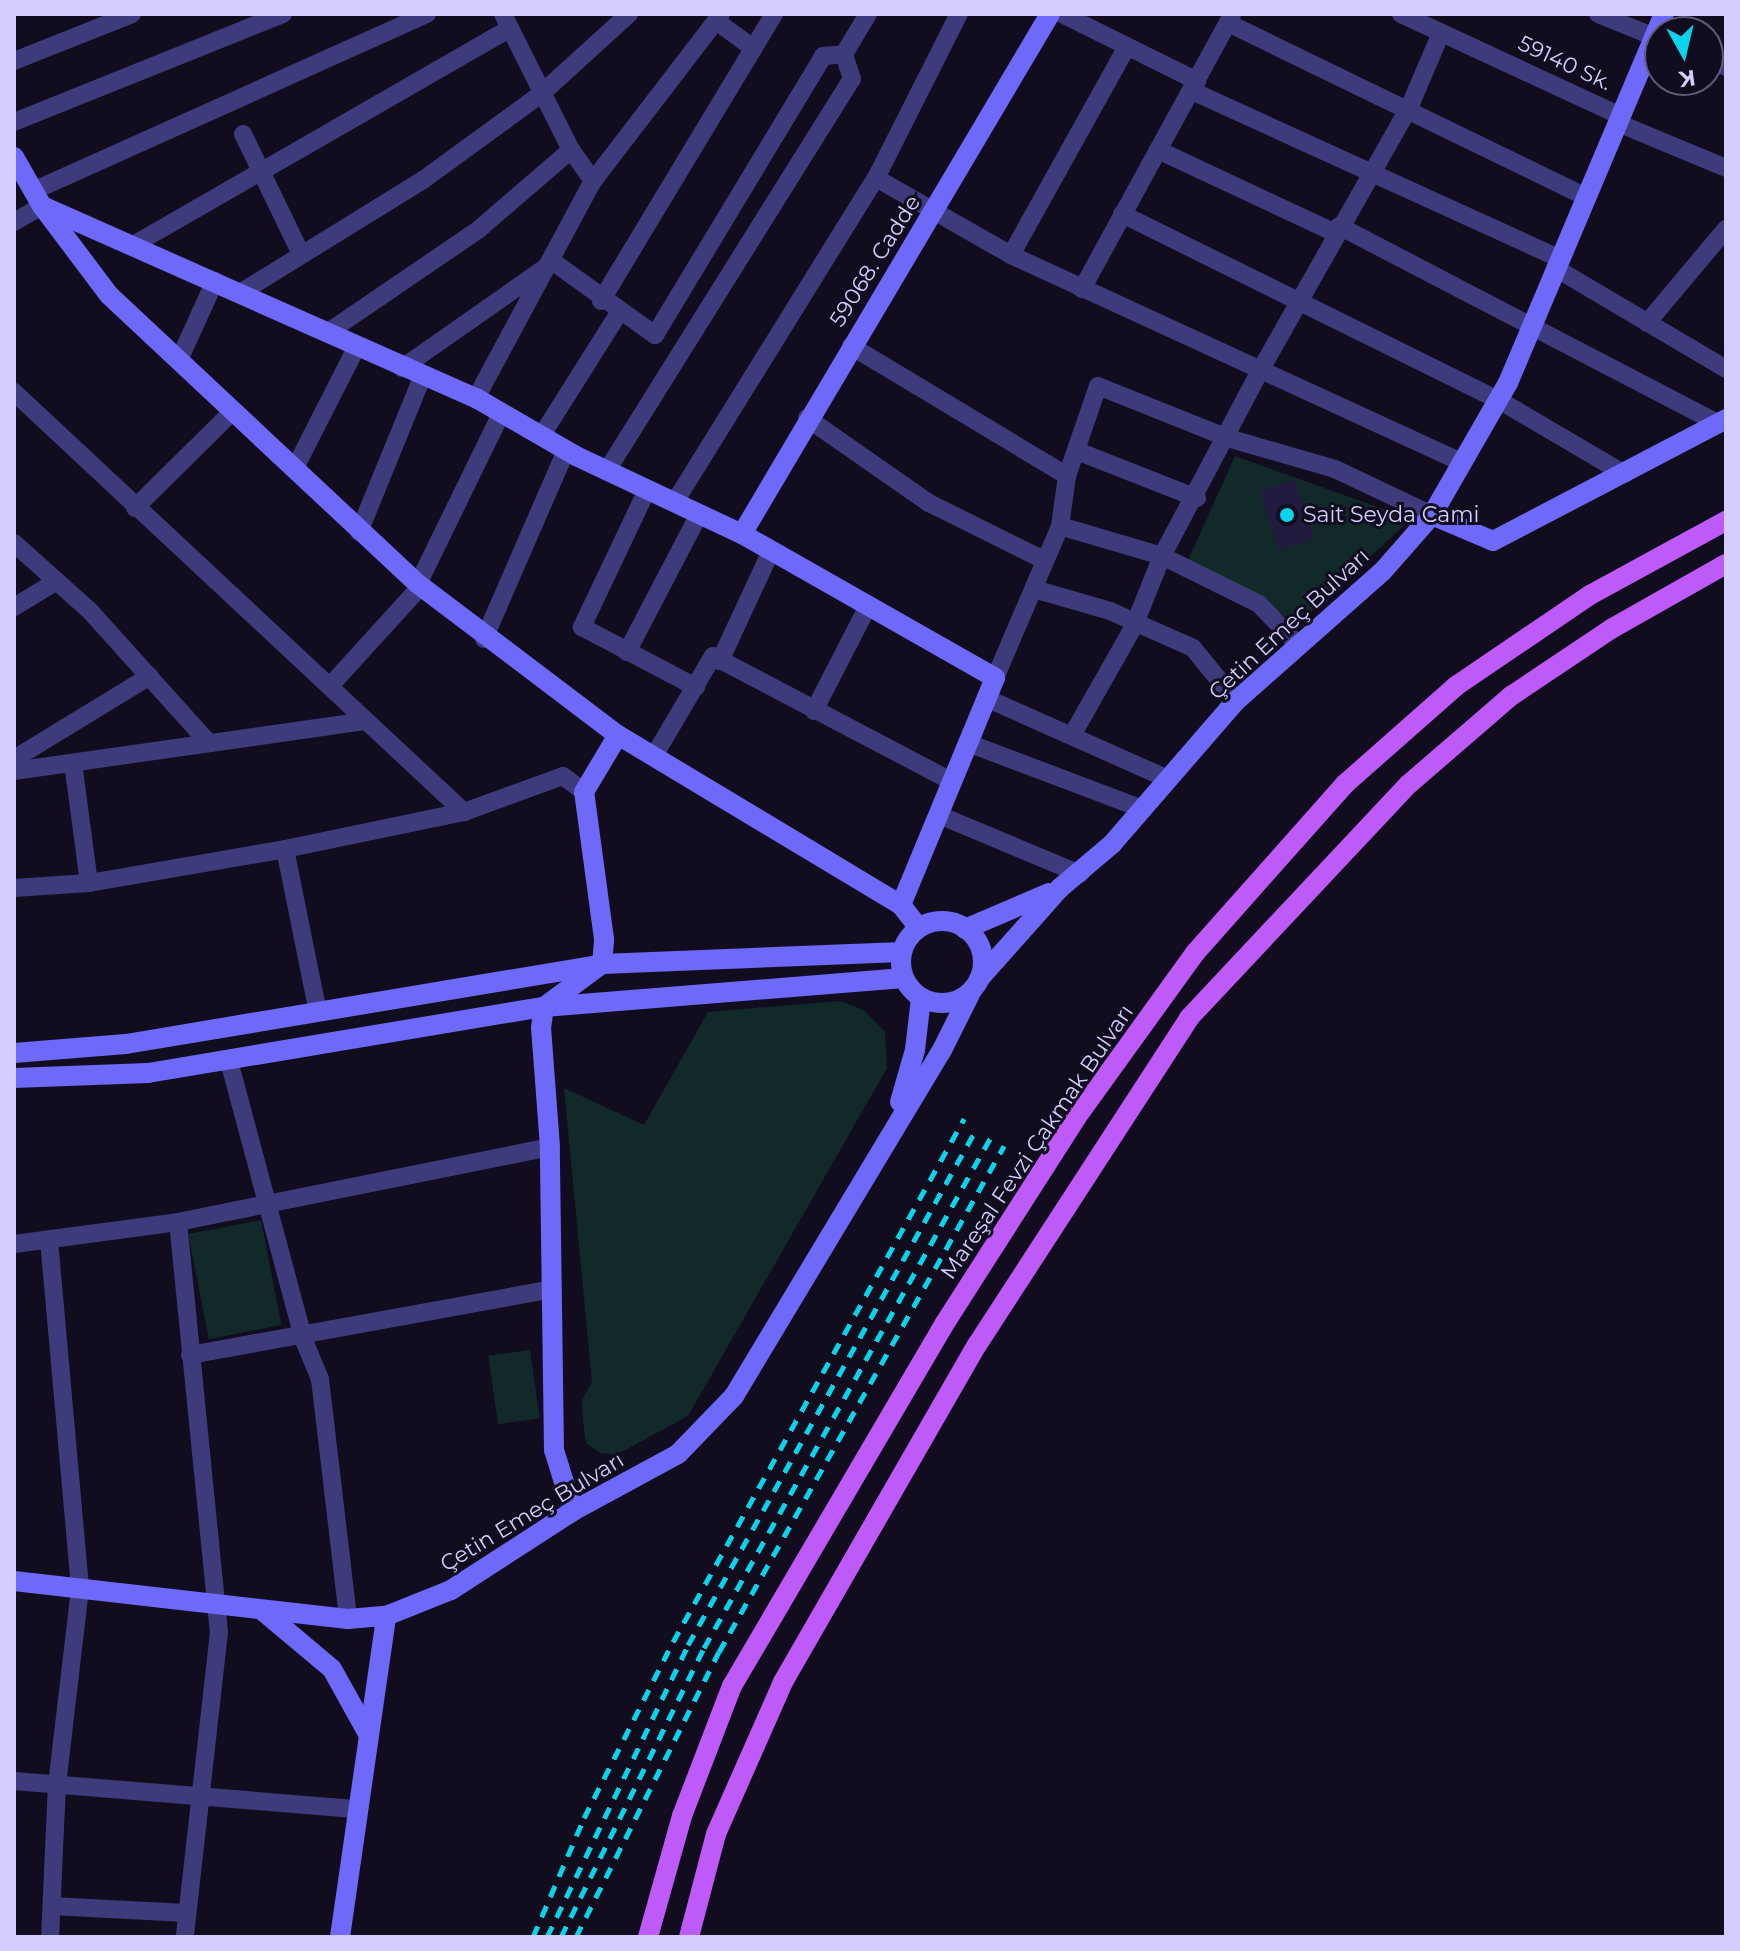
<!DOCTYPE html>
<html>
<head>
<meta charset="utf-8">
<style>
  body { margin:0 }
  #map { position:relative; width:1740px; height:1951px; overflow:hidden; background:#110d1f; font-family:Montserrat,sans-serif }
  div>[style] { position:absolute }
  .green>* { inset:0; background:#112928; transform-origin:0 0 }
  .building>* { inset:0; background:#221a3f; transform-origin:0 0 }
  .street>* { height:18px; margin:-9px; padding:0 9px; transform-origin:9px; border-radius:9px; background:#3e3b7c }
  .secondary>* { height:20px; margin:-10px; padding:0 10px; transform-origin:10px; border-radius:10px; background:#6e69f8 }
  .secondary>.ring { margin:-10px; padding:0; box-sizing:content-box; background:none; border:20px solid #6e69f8; border-radius:50% }
  .primary>* { height:20px; margin:-10px; padding:0 10px; transform-origin:10px; border-radius:10px; background:#be5af7 }
  .rail>* { height:5px; margin-top:-2.5px; transform-origin:0; background:repeating-linear-gradient(90deg,#0bd3ec 0 12px,transparent 0 22px) }
  .dots>* { width:22px; height:22px; translate:-50% -50%; box-sizing:border-box; border:4px solid #110d1f; border-radius:50% }
  span { translate:-50% -50%; white-space:nowrap; text-align:center; line-height:1.15; -webkit-text-stroke:6px #110d1f; paint-order:stroke }
  .street-label { font-size:22px; color:#d3cefd }
  .poi-label { font-size:22px; color:#d3cefd }
  .left { translate:0 -50%; text-align:left }
  .frame { position:absolute; inset:0; border:16px solid #d3cefd; pointer-events:none }
  .north { position:absolute; left:1644px; top:16px; width:80px; height:80px; box-sizing:border-box; background:#110d1f; border:2px solid #5f5a78; border-radius:50%; rotate:172deg; font-size:22px; font-weight:700; line-height:32px; text-align:center; color:#d3cefd }
  .north::after { content:''; display:block; margin:auto; width:28px; height:36px; background:#0bd3ec; clip-path:polygon(50% 0,100% 100%,50% 72%,0 100%) }
</style>
</head>
<body>
<div id="map">
  <div class="green">
    <div style="clip-path:polygon(1235px 456px,1411px 519px,1299px 623px,1185px 567px)"></div>
    <div style="clip-path:polygon(841px 1001px,865px 1011px,885px 1032px,887px 1068px,688px 1416px,616px 1455px,600px 1453px,586px 1443px,583px 1422px,582px 1400px,592px 1382px,564px 1088px,644px 1125px,708px 1012px)"></div>
    <div style="left:261px;top:1220px;width:107px;height:74px;rotate:79deg"></div>
    <div style="left:530px;top:1350px;width:69px;height:42px;rotate:82deg"></div>
  </div>
  <div class="building">
    <div style="left:1295px;top:480px;width:62px;height:37px;rotate:72deg"></div>
  </div>
  <div class="street">
    <div style="left:1062px;top:14px;width:151px;rotate:26.4deg"></div>
    <div style="left:1401px;top:14px;width:242px;rotate:24.9deg"></div>
    <div style="left:1598px;top:14px;width:67px;rotate:22deg"></div>
    <div style="left:716px;top:21px;width:46px;rotate:36.1deg"></div>
    <div style="left:1228px;top:23px;width:399px;rotate:25.9deg"></div>
    <div style="left:844px;top:54px;width:47px;rotate:-59deg"></div>
    <div style="left:1708px;top:59px;width:20px;rotate:24deg"></div>
    <div style="left:14px;top:61px;width:127px;rotate:-21.7deg"></div>
    <div style="left:1192px;top:91px;width:405px;rotate:24.5deg"></div>
    <div style="left:14px;top:122px;width:290px;rotate:-21.9deg"></div>
    <div style="left:1618px;top:123px;width:117px;rotate:22.6deg"></div>
    <div style="left:243px;top:134px;width:133px;rotate:64.2deg"></div>
    <div style="left:1158px;top:150px;width:195px;rotate:25.1deg"></div>
    <div style="left:876px;top:178px;width:155px;rotate:29.7deg"></div>
    <div style="left:1011px;top:255px;width:496px;rotate:24.7deg"></div>
    <div style="left:593px;top:181px;width:210px;rotate:-52.5deg"></div>
    <div style="left:33px;top:191px;width:432px;rotate:-24.2deg"></div>
    <div style="left:1122px;top:214px;width:418px;rotate:26.3deg"></div>
    <div style="left:1497px;top:399px;width:148px;rotate:30.4deg"></div>
    <div style="left:14px;top:222px;width:32px;rotate:-30deg"></div>
    <div style="left:1339px;top:226px;width:426px;rotate:27.5deg"></div>
    <div style="left:135px;top:244px;width:433px;rotate:-29.9deg"></div>
    <div style="left:1011px;top:255px;width:237px;rotate:-60.9deg"></div>
    <div style="left:552px;top:261px;width:127px;rotate:35.7deg"></div>
    <div style="left:655px;top:335px;width:326px;rotate:-58.9deg"></div>
    <div style="left:823px;top:56px;width:21px;rotate:-5deg"></div>
    <div style="left:1557px;top:269px;width:196px;rotate:30.6deg"></div>
    <div style="left:1082px;top:289px;width:312px;rotate:-61.3deg"></div>
    <div style="left:240px;top:293px;width:215px;rotate:-31.7deg"></div>
    <div style="left:423px;top:180px;width:146px;rotate:-36.1deg"></div>
    <div style="left:541px;top:94px;width:119px;rotate:-42.3deg"></div>
    <div style="left:601px;top:301px;width:335px;rotate:-58.9deg"></div>
    <div style="left:1647px;top:323px;width:123px;rotate:-50deg"></div>
    <div style="left:327px;top:333px;width:183px;rotate:-34.3deg"></div>
    <div style="left:478px;top:230px;width:123px;rotate:-40.7deg"></div>
    <div style="left:851px;top:346px;width:252px;rotate:31deg"></div>
    <div style="left:179px;top:360px;width:87px;rotate:-65.5deg"></div>
    <div style="left:402px;top:368px;width:174px;rotate:-35deg"></div>
    <div style="left:14px;top:392px;width:616px;rotate:43.03deg"></div>
    <div style="left:476px;top:398px;width:247px;rotate:-61.7deg"></div>
    <div style="left:593px;top:181px;width:38px;rotate:-125deg"></div>
    <div style="left:571px;top:150px;width:152px;rotate:-116.6deg"></div>
    <div style="left:807px;top:418px;width:149px;rotate:34.9deg"></div>
    <div style="left:929px;top:503px;width:128px;rotate:26.4deg"></div>
    <div style="left:542px;top:435px;width:146px;rotate:-57.8deg"></div>
    <div style="left:1077px;top:451px;width:129px;rotate:21.4deg"></div>
    <div style="left:296px;top:466px;width:132px;rotate:-63deg"></div>
    <div style="left:608px;top:469px;width:460px;rotate:-58deg"></div>
    <div style="left:852px;top:79px;width:26px;rotate:-108deg"></div>
    <div style="left:647px;top:490px;width:152px;rotate:115.4deg"></div>
    <div style="left:582px;top:627px;width:129px;rotate:27.8deg"></div>
    <div style="left:676px;top:500px;width:379px;rotate:-58.2deg"></div>
    <div style="left:876px;top:178px;width:184px;rotate:-63.2deg"></div>
    <div style="left:135px;top:508px;width:138px;rotate:-44.7deg"></div>
    <div style="left:1060px;top:526px;width:106px;rotate:16.4deg"></div>
    <div style="left:1162px;top:556px;width:108px;rotate:26.3deg"></div>
    <div style="left:1259px;top:604px;width:58px;rotate:46.4deg"></div>
    <div style="left:359px;top:532px;width:166px;rotate:-67.8deg"></div>
    <div style="left:14px;top:543px;width:102px;rotate:41.8deg"></div>
    <div style="left:90px;top:611px;width:178px;rotate:48deg"></div>
    <div style="left:418px;top:584px;width:191px;rotate:-64deg"></div>
    <div style="left:1034px;top:589px;width:79px;rotate:16.1deg"></div>
    <div style="left:1110px;top:611px;width:91px;rotate:24deg"></div>
    <div style="left:1193px;top:648px;width:68px;rotate:50.9deg"></div>
    <div style="left:14px;top:607px;width:50px;rotate:-31.2deg"></div>
    <div style="left:484px;top:639px;width:206px;rotate:-66.5deg"></div>
    <div style="left:627px;top:652px;width:156px;rotate:-62.4deg"></div>
    <div style="left:720px;top:661px;width:121px;rotate:-65.1deg"></div>
    <div style="left:995px;top:678px;width:165px;rotate:-66.8deg"></div>
    <div style="left:1060px;top:526px;width:50px;rotate:-82deg"></div>
    <div style="left:1067px;top:476px;width:95px;rotate:-71deg"></div>
    <div style="left:1098px;top:386px;width:140px;rotate:21.8deg"></div>
    <div style="left:1228px;top:438px;width:111px;rotate:16.2deg"></div>
    <div style="left:1335px;top:469px;width:107px;rotate:25.4deg"></div>
    <div style="left:330px;top:686px;width:135px;rotate:-47.7deg"></div>
    <div style="left:986px;top:698px;width:199px;rotate:24deg"></div>
    <div style="left:814px;top:711px;width:118px;rotate:-62.8deg"></div>
    <div style="left:1074px;top:732px;width:122px;rotate:-60.5deg"></div>
    <div style="left:1134px;top:626px;width:75px;rotate:-68.2deg"></div>
    <div style="left:1162px;top:556px;width:209px;rotate:-62.1deg"></div>
    <div style="left:1260px;top:371px;width:302px;rotate:-60.5deg"></div>
    <div style="left:1409px;top:108px;width:82px;rotate:-66.9deg"></div>
    <div style="left:968px;top:743px;width:187px;rotate:20.7deg"></div>
    <div style="left:654px;top:756px;width:116px;rotate:-59.5deg"></div>
    <div style="left:713px;top:656px;width:271px;rotate:27.7deg"></div>
    <div style="left:14px;top:759px;width:159px;rotate:-31.4deg"></div>
    <div style="left:73px;top:763px;width:121px;rotate:82.4deg"></div>
    <div style="left:14px;top:771px;width:354px;rotate:-8.1deg"></div>
    <div style="left:939px;top:815px;width:153px;rotate:22.7deg"></div>
    <div style="left:285px;top:849px;width:166px;rotate:78.6deg"></div>
    <div style="left:14px;top:888px;width:75px;rotate:-3.8deg"></div>
    <div style="left:89px;top:883px;width:199px;rotate:-9.8deg"></div>
    <div style="left:285px;top:849px;width:183px;rotate:-11.7deg"></div>
    <div style="left:464px;top:812px;width:105px;rotate:-20deg"></div>
    <div style="left:563px;top:776px;width:26px;rotate:37deg"></div>
    <div style="left:229px;top:1061px;width:287px;rotate:75deg"></div>
    <div style="left:303px;top:1338px;width:44px;rotate:67.5deg"></div>
    <div style="left:320px;top:1379px;width:242px;rotate:83.3deg"></div>
    <div style="left:178px;top:1222px;width:412px;rotate:84.3deg"></div>
    <div style="left:219px;top:1632px;width:307px;rotate:96.4deg"></div>
    <div style="left:49px;top:1240px;width:350px;rotate:84.9deg"></div>
    <div style="left:80px;top:1589px;width:196px;rotate:96.7deg"></div>
    <div style="left:57px;top:1784px;width:153px;rotate:92.6deg"></div>
    <div style="left:14px;top:1244px;width:165px;rotate:-7.6deg"></div>
    <div style="left:178px;top:1222px;width:379px;rotate:-11.4deg"></div>
    <div style="left:190px;top:1355px;width:368px;rotate:-10.3deg"></div>
    <div style="left:14px;top:1781px;width:344px;rotate:4.7deg"></div>
    <div style="left:52px;top:1906px;width:134px;rotate:3deg"></div>
  </div>
  <div class="secondary">
    <div style="left:14px;top:157px;width:56px;rotate:60.3deg"></div>
    <div style="left:42px;top:206px;width:111px;rotate:53deg"></div>
    <div style="left:109px;top:295px;width:423px;rotate:43.1deg"></div>
    <div style="left:418px;top:584px;width:251px;rotate:37.1deg"></div>
    <div style="left:618px;top:735px;width:330px;rotate:31deg"></div>
    <div style="left:901px;top:905px;width:29px;rotate:52deg"></div>
    <div style="left:42px;top:206px;width:475px;rotate:23.9deg"></div>
    <div style="left:476px;top:398px;width:116px;rotate:30.1deg"></div>
    <div style="left:576px;top:456px;width:183px;rotate:25.2deg"></div>
    <div style="left:742px;top:534px;width:291px;rotate:29.6deg"></div>
    <div style="left:995px;top:678px;width:246px;rotate:112.5deg"></div>
    <div style="left:1432px;top:515px;width:66px;rotate:23.1deg"></div>
    <div style="left:1493px;top:541px;width:263px;rotate:-27.6deg"></div>
    <div style="left:742px;top:534px;width:604px;rotate:-59.36deg"></div>
    <div class="ring" style="left:901px;top:921px;width:62px;height:62px"></div>
    <div style="left:965px;top:929px;width:91px;rotate:-23.2deg"></div>
    <div style="left:979px;top:979px;width:122px;rotate:-48.3deg"></div>
    <div style="left:1060px;top:888px;width:68px;rotate:-40.2deg"></div>
    <div style="left:1112px;top:844px;width:189px;rotate:-49.1deg"></div>
    <div style="left:1236px;top:701px;width:195px;rotate:-41.5deg"></div>
    <div style="left:1382px;top:572px;width:76px;rotate:-48.7deg"></div>
    <div style="left:1432px;top:515px;width:152px;rotate:-60.1deg"></div>
    <div style="left:1508px;top:383px;width:401px;rotate:-67.1deg"></div>
    <div style="left:14px;top:1053px;width:112px;rotate:-4.6deg"></div>
    <div style="left:126px;top:1044px;width:483px;rotate:-9.5deg"></div>
    <div style="left:602px;top:964px;width:300px;rotate:-2.3deg"></div>
    <div style="left:14px;top:1078px;width:134px;rotate:-2.1deg"></div>
    <div style="left:148px;top:1073px;width:401px;rotate:-9.5deg"></div>
    <div style="left:544px;top:1007px;width:361px;rotate:-4.6deg"></div>
    <div style="left:900px;top:1102px;width:54px;rotate:-73.9deg"></div>
    <div style="left:915px;top:1050px;width:52px;rotate:-83.4deg"></div>
    <div style="left:573px;top:1511px;width:64px;rotate:-107.3deg"></div>
    <div style="left:554px;top:1450px;width:303px;rotate:-90.8deg"></div>
    <div style="left:550px;top:1147px;width:119px;rotate:-94.3deg"></div>
    <div style="left:541px;top:1028px;width:21px;rotate:-82deg"></div>
    <div style="left:544px;top:1007px;width:72px;rotate:-36.6deg"></div>
    <div style="left:602px;top:964px;width:25px;rotate:-85deg"></div>
    <div style="left:604px;top:939px;width:148px;rotate:-97.7deg"></div>
    <div style="left:584px;top:792px;width:66px;rotate:-59.2deg"></div>
    <div style="left:14px;top:1581px;width:336px;rotate:6.5deg"></div>
    <div style="left:348px;top:1619px;width:38px;rotate:-5deg"></div>
    <div style="left:386px;top:1616px;width:70px;rotate:-21.8deg"></div>
    <div style="left:451px;top:1590px;width:145px;rotate:-32.9deg"></div>
    <div style="left:573px;top:1511px;width:119px;rotate:-28.5deg"></div>
    <div style="left:678px;top:1454px;width:81px;rotate:-46deg"></div>
    <div style="left:734px;top:1396px;width:401px;rotate:-59deg"></div>
    <div style="left:941px;top:1052px;width:69px;rotate:-63.4deg"></div>
    <div style="left:263px;top:1611px;width:90px;rotate:40deg"></div>
    <div style="left:332px;top:1669px;width:72px;rotate:60.9deg"></div>
    <div style="left:340px;top:1937px;width:324px;rotate:-81.8deg"></div>
  </div>
  <div class="primary">
    <div style="left:648px;top:1937px;width:126px;rotate:-74.3deg"></div>
    <div style="left:682px;top:1816px;width:139px;rotate:-69deg"></div>
    <div style="left:732px;top:1686px;width:421px;rotate:-59.6deg"></div>
    <div style="left:945px;top:1323px;width:243px;rotate:-57.4deg"></div>
    <div style="left:1076px;top:1118px;width:203px;rotate:-54.2deg"></div>
    <div style="left:1195px;top:953px;width:226px;rotate:-48.4deg"></div>
    <div style="left:1345px;top:784px;width:148px;rotate:-41.4deg"></div>
    <div style="left:1456px;top:686px;width:162px;rotate:-34.2deg"></div>
    <div style="left:1590px;top:595px;width:155px;rotate:-28.6deg"></div>
    <div style="left:689px;top:1937px;width:106px;rotate:-75.3deg"></div>
    <div style="left:716px;top:1834px;width:166px;rotate:-66.2deg"></div>
    <div style="left:783px;top:1682px;width:389px;rotate:-60.1deg"></div>
    <div style="left:977px;top:1345px;width:390px;rotate:-57deg"></div>
    <div style="left:1189px;top:1018px;width:321px;rotate:-46.8deg"></div>
    <div style="left:1409px;top:784px;width:135px;rotate:-40.8deg"></div>
    <div style="left:1511px;top:696px;width:120px;rotate:-33.8deg"></div>
    <div style="left:1611px;top:629px;width:132px;rotate:-29.5deg"></div>
  </div>
  <div class="rail">
    <div style="left:533px;top:1937px;width:129px;rotate:-66.8deg"></div>
    <div style="left:584px;top:1818px;width:197px;rotate:-63.2deg"></div>
    <div style="left:673px;top:1642px;width:599px;rotate:-60.91deg"></div>
    <div style="left:547px;top:1937px;width:324px;rotate:-64.2deg"></div>
    <div style="left:688px;top:1645px;width:592px;rotate:-60.8deg"></div>
    <div style="left:561px;top:1937px;width:322px;rotate:-63.7deg"></div>
    <div style="left:704px;top:1648px;width:586px;rotate:-60.68deg"></div>
    <div style="left:576px;top:1937px;width:319px;rotate:-63.4deg"></div>
    <div style="left:719px;top:1652px;width:581px;rotate:-60.61deg"></div>
  </div>
  <div class="dots">
    <div style="left:1287px;top:515px;background:#0bd3ec"></div>
  </div>
  <div class="street-label">
    <span style="left:1565px;top:63px;rotate:25deg">59140 Sk.</span>
    <span style="left:875px;top:261px;rotate:-58deg">59068. Cadde</span>
    <span style="left:1289px;top:624px;rotate:-43deg">Çetin Emeç Bulvarı</span>
    <span style="left:1037px;top:1142px;rotate:-56deg">Mareşal Fevzi Çakmak Bulvarı</span>
    <span style="left:532px;top:1512px;rotate:-31deg">Çetin Emeç Bulvarı</span>
  </div>
  <div class="poi-label">
    <span class="left" style="left:1303px;top:515px">Sait Seyda Cami</span>
  </div>
  <div class="frame"></div>
  <div class="north">K</div>
</div>
</body>
</html>
